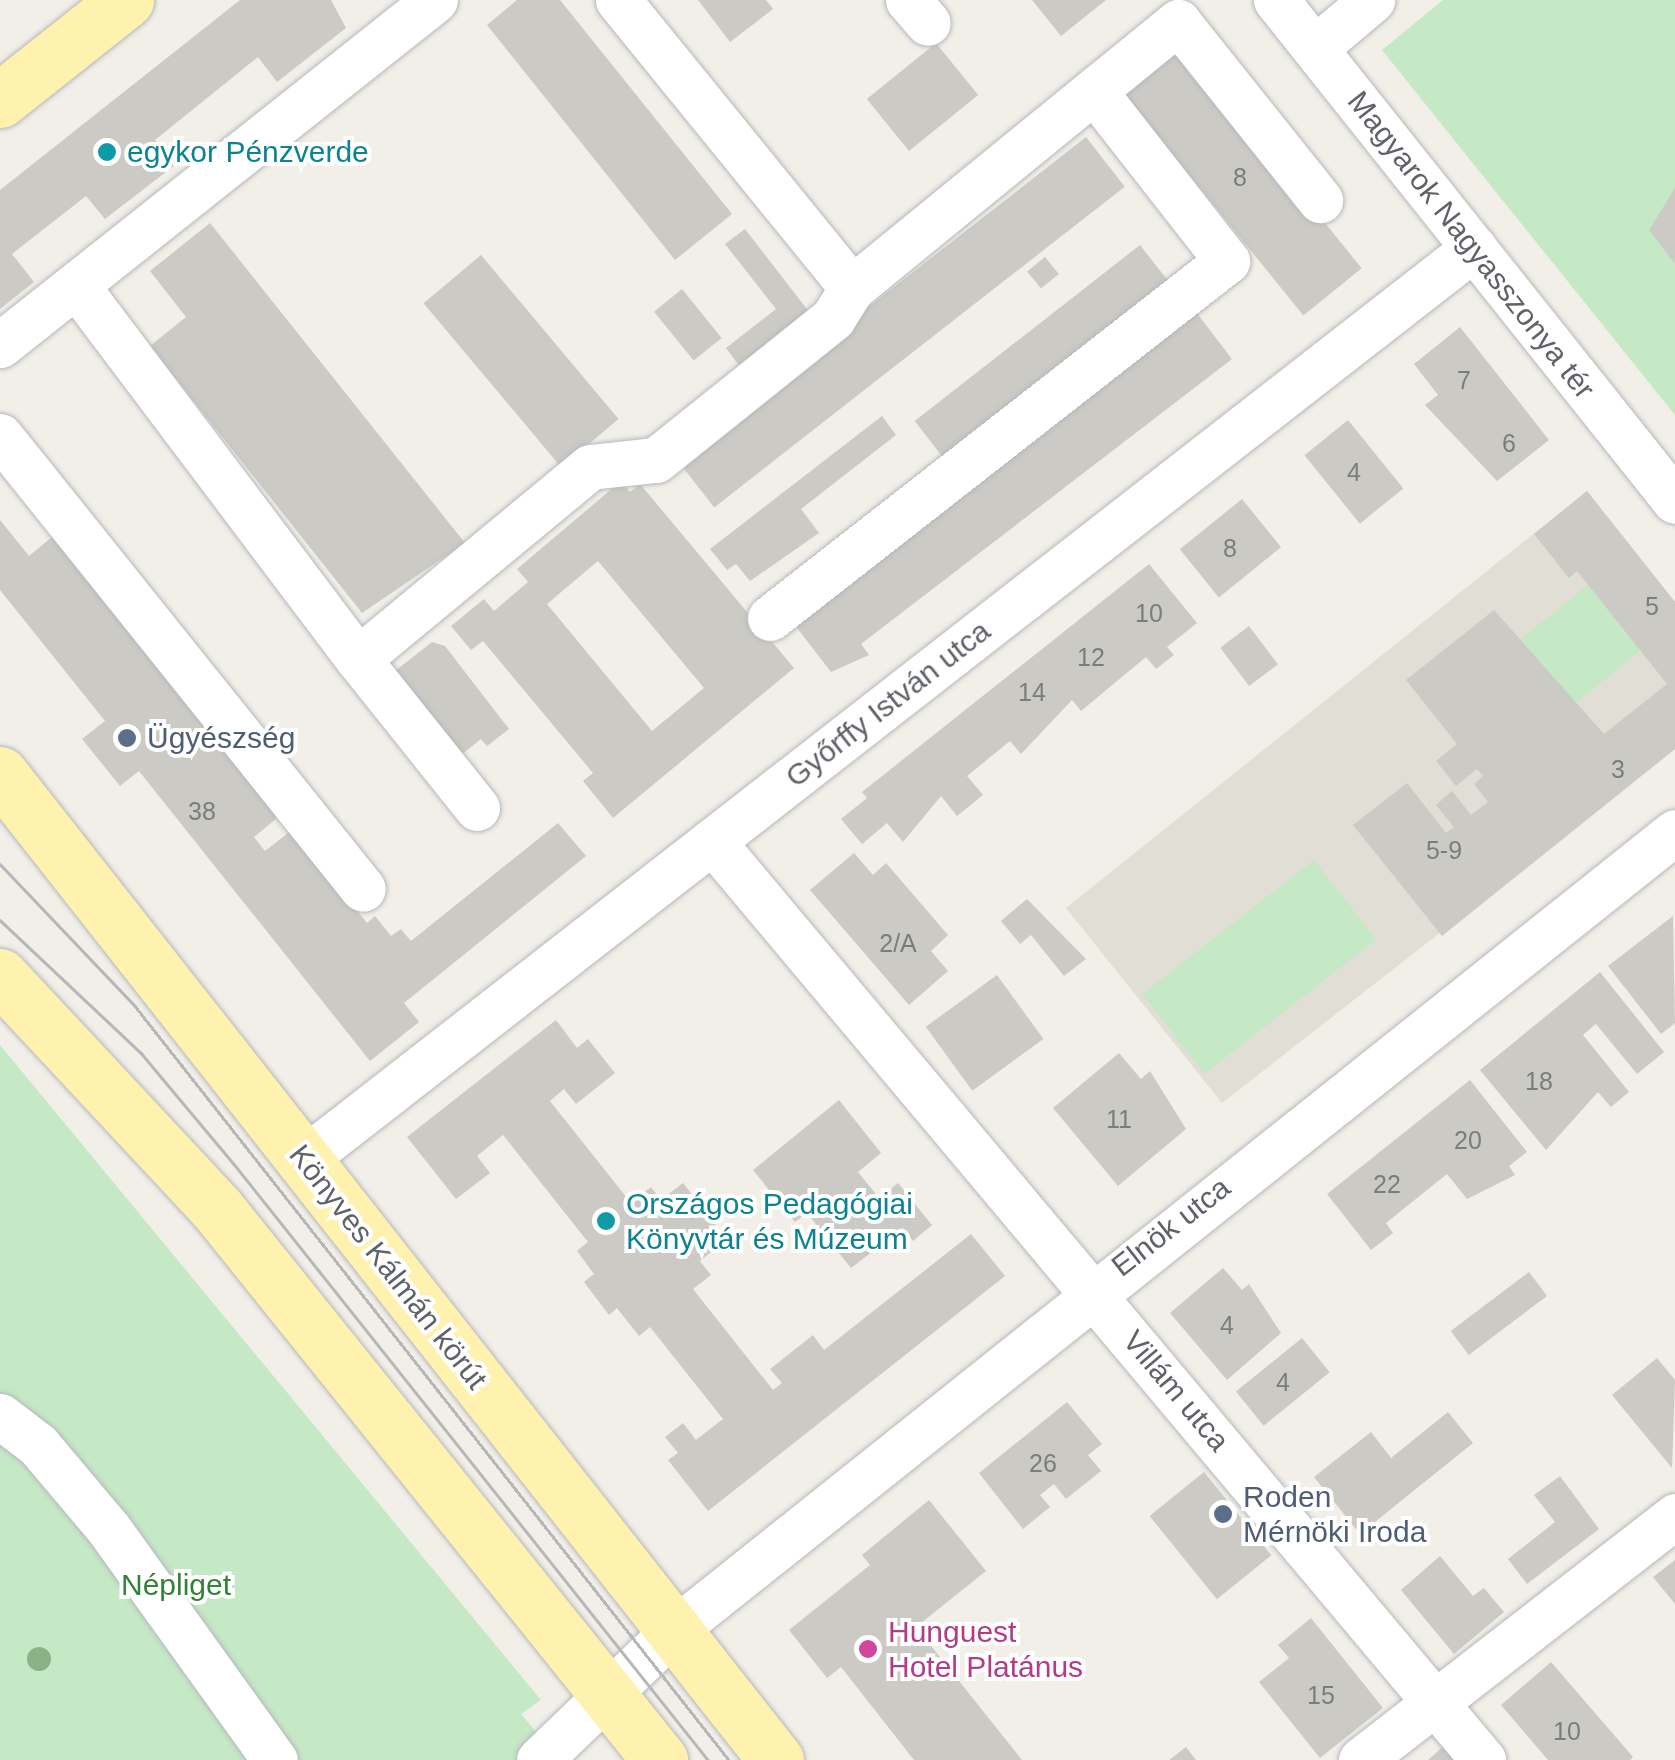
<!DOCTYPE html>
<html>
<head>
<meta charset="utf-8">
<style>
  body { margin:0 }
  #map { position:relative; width:1675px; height:1760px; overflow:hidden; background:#f1efe8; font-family:Helvetica,sans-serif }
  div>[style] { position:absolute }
  .education>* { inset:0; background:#e1ded6 }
  .green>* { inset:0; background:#c5e8c5; transform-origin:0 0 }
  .building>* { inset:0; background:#cccac5; transform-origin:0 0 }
  .roads { filter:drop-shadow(0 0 2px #b5b8bc) drop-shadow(0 0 2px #b5b8bc) }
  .minor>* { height:45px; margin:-22.5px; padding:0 22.5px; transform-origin:22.5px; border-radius:22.5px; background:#fff }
  .major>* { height:55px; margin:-27.5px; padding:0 27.5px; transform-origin:27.5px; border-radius:27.5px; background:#fff2af }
  .tram>* { height:2.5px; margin:-1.25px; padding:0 1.25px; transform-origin:1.25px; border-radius:1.25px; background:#b6b7b8 }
  .trees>* { width:24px; height:24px; margin:-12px; border-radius:50%; background:#89b387 }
  .dots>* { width:28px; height:28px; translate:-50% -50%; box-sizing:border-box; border:5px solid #fff; border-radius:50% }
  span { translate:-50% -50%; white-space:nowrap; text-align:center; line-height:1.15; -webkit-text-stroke:8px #fff; paint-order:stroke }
  .number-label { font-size:25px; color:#7a7d7f }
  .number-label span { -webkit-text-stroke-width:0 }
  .culture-label { font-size:30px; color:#0d838f }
  .left { translate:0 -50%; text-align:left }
  .street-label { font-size:30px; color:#5f6368 }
  .service-label { font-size:30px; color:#4e5e75 }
  .park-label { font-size:30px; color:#348238 }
  .hotel-label { font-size:30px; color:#b23c85 }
</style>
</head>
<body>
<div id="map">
  <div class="education">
    <div style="clip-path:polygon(1587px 491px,1675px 602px,1675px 749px,1222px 1103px,1066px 908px)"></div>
  </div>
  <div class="green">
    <div style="clip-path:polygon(1443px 0,1675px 0,1675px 415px,1382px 50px)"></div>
    <div style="left:1588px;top:585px;width:84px;height:89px;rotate:51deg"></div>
    <div style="left:1314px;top:860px;width:101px;height:218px;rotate:52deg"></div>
    <div style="clip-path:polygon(0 1045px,541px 1700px,521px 1714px,560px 1760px,0 1760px)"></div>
  </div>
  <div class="building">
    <div style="clip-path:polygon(240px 0,331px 0,346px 28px,277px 82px,258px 57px,155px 140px,175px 165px,105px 219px,86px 196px,12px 254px,34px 282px,0 309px,0 190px)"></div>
    <div style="clip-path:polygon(517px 0,560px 0,732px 214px,675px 260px,487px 25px)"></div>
    <div style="clip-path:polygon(698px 0,766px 0,773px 9px,730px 42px)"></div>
    <div style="clip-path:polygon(1032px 0,1106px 0,1061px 36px)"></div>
    <div style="left:1176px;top:39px;width:295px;height:75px;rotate:51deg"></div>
    <div style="left:936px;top:43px;width:67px;height:89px;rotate:51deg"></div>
    <div style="left:1086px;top:137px;width:63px;height:521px;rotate:52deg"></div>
    <div style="clip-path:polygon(1675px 188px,1675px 264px,1649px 230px)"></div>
    <div style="clip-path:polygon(210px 223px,465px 543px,362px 613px,150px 346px,186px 317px,150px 271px)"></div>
    <div style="clip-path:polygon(745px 229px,810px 313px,740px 367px,726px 348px,776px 309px,725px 244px)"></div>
    <div style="left:1140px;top:245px;width:49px;height:286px;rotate:52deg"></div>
    <div style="left:481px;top:255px;width:214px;height:75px;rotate:50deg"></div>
    <div style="left:1045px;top:257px;width:22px;height:23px;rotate:51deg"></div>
    <div style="left:682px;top:289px;width:63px;height:36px;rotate:51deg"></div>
    <div style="clip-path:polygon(1193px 308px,1232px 359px,861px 644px,869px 655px,831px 672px,790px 619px)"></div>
    <div style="clip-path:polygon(1460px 327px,1549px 440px,1497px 481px,1425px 405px,1438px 395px,1414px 364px)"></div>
    <div style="clip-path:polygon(882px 416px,896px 435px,801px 509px,819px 533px,750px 581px,736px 564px,727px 570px,710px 549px)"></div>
    <div style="left:1348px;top:420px;width:88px;height:56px;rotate:51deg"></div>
    <div style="clip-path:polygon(evenodd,621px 481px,630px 492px,640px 484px,794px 668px,613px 818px,583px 781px,593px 773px,483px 641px,471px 650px,451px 626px,484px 599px,494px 611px,528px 582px,517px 569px,621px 481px,598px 561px,704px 688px,652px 731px,547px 604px,598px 561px)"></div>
    <div style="clip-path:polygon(1587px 491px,1675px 602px,1675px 749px,1442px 936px,1353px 825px,1407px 783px,1446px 833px,1454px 827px,1436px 805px,1452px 791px,1471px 815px,1488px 802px,1474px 784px,1483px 776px,1477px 769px,1456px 786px,1436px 761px,1457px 744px,1406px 680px,1494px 610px,1604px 734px,1667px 684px,1577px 571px,1569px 578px,1534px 534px)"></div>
    <div style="left:1242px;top:499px;width:62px;height:80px;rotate:51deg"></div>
    <div style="clip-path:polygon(0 520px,29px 556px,52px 537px,282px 814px,254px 837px,265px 851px,292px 830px,367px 923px,375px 916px,391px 936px,401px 929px,411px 941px,558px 823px,586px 856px,404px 1003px,419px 1022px,370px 1061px,139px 771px,120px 786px,82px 739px,105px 721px,0 590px)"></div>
    <div style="clip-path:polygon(1149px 564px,1197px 623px,1167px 647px,1174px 655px,1156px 669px,1146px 657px,1081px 711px,1072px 700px,1021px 754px,1010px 741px,967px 776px,983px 795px,957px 816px,941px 796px,903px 842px,887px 823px,862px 844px,841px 819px,867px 798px,862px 792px)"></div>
    <div style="left:1249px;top:626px;width:48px;height:36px;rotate:53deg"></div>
    <div style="clip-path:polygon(432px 642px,445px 646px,509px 729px,487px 746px,481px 739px,461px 755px,395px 671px)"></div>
    <div style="clip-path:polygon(854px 853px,873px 875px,886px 863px,948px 935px,931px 951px,948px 971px,909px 1005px,810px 890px)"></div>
    <div style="clip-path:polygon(1027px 899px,1086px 959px,1064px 976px,1031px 935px,1020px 944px,1001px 921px)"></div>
    <div style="clip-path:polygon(1673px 916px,1675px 1023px,1661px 1034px,1608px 966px)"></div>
    <div style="clip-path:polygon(1600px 972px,1664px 1052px,1637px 1074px,1596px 1024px,1583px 1035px,1629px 1092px,1611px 1107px,1598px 1092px,1546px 1150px,1480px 1070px)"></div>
    <div style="left:997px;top:975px;width:79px;height:88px;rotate:54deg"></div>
    <div style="clip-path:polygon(556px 1020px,577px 1048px,588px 1039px,615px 1073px,576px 1104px,564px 1089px,550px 1101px,631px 1203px,651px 1187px,661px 1200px,683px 1183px,727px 1239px,700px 1261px,711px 1275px,693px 1289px,773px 1390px,782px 1383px,770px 1369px,813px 1335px,824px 1350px,971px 1234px,1005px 1276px,708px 1511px,668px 1460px,678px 1453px,665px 1437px,683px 1423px,696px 1440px,723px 1419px,650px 1327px,639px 1336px,617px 1308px,609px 1315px,584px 1282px,594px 1274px,577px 1251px,588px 1242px,503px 1135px,477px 1156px,490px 1173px,456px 1199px,407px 1137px)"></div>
    <div style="clip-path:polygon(1119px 1053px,1141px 1079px,1150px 1071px,1186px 1129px,1118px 1186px,1053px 1108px)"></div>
    <div style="clip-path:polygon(1470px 1080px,1527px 1152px,1509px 1166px,1515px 1175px,1467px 1199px,1447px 1174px,1386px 1223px,1393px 1233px,1371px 1250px,1327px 1194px)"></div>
    <div style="clip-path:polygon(839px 1100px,881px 1153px,858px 1172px,879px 1198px,898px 1183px,932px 1225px,913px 1241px,903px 1228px,851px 1268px,807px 1213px,795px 1222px,753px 1170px)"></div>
    <div style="clip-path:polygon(1223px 1268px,1242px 1290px,1249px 1284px,1281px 1333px,1227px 1380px,1170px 1313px)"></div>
    <div style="left:1529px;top:1272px;width:30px;height:98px;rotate:53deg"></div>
    <div style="left:1302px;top:1338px;width:44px;height:85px;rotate:51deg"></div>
    <div style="clip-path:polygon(1657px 1358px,1675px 1380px,1672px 1468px,1612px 1395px)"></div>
    <div style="clip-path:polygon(1067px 1402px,1102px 1444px,1088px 1455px,1101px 1471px,1066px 1499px,1054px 1484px,1040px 1495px,1050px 1507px,1023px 1529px,979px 1473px)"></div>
    <div style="clip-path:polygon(1448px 1412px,1473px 1443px,1360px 1534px,1314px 1477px,1371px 1432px,1391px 1458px)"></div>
    <div style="left:1204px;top:1472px;width:107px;height:70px;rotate:51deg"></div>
    <div style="clip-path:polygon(1560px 1476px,1599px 1529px,1527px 1584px,1508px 1559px,1555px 1522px,1534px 1495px)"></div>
    <div style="clip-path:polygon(929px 1500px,986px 1571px,916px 1627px,1022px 1760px,914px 1760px,841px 1667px,827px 1678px,789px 1630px,870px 1565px,862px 1555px)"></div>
    <div style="clip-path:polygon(1440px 1556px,1473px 1596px,1484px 1588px,1504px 1612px,1454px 1654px,1401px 1590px)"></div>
    <div style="clip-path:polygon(1675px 1560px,1675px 1604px,1653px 1577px)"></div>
    <div style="clip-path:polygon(1311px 1618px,1383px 1708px,1320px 1758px,1259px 1682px,1289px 1658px,1278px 1645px)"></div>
    <div style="clip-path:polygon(1551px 1662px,1633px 1757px,1630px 1760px,1548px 1760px,1501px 1705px)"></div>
    <div style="clip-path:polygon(1445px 1745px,1458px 1760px,1428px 1760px)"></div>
    <div style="clip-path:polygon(1186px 1747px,1196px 1760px,1169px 1760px)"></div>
  </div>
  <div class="roads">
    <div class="minor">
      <div style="left:618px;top:0;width:371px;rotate:50.9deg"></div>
      <div style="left:852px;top:288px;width:421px;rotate:-39.2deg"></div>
      <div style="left:1178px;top:22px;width:228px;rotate:51.4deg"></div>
      <div style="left:908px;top:0;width:30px;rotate:49deg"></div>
      <div style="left:1276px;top:0;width:640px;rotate:51.47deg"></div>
      <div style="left:1315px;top:48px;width:75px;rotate:-40.1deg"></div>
      <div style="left:76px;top:285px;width:468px;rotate:53deg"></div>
      <div style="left:0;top:345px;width:555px;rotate:-38.42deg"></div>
      <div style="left:0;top:436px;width:580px;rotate:51.29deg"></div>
      <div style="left:770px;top:618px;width:580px;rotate:-38deg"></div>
      <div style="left:1227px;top:261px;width:216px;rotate:-128deg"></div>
      <div style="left:477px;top:808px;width:191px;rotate:-128.6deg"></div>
      <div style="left:358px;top:659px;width:301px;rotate:-39.6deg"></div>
      <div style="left:590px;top:467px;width:66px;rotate:-6.1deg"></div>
      <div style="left:656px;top:460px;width:227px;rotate:-38.7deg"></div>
      <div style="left:833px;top:318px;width:36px;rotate:-58deg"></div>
      <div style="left:712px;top:841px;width:1200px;rotate:50deg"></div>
      <div style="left:304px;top:1159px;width:1483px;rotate:-37.91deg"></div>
      <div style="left:0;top:1416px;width:48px;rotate:37.3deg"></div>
      <div style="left:38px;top:1445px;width:109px;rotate:49.9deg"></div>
      <div style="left:108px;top:1528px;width:286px;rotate:54.3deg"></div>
      <div style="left:539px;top:1760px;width:187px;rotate:-43.9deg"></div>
      <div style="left:674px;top:1630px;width:1280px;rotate:-38.56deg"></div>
      <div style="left:1361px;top:1760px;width:398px;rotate:-37.8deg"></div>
    </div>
    <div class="major">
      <div style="left:0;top:100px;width:161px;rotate:-38.4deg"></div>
      <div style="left:0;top:774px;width:1255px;rotate:51.8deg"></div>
      <div style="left:0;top:976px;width:320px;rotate:47deg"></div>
      <div style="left:218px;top:1210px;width:706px;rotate:51.21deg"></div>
    </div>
  </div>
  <div class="tram">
    <div style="left:0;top:864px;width:196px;rotate:46.4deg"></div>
    <div style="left:135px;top:1006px;width:960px;rotate:51.77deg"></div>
    <div style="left:0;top:920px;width:195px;rotate:43.3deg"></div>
    <div style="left:142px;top:1054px;width:143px;rotate:50.1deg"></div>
    <div style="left:234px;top:1164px;width:762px;rotate:51.5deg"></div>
  </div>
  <div class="trees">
    <div style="left:39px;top:1659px"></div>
  </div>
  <div class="dots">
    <div style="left:107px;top:152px;background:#0f9aa8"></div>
    <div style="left:127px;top:738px;background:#5c6f8a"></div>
    <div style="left:606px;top:1221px;background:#0f9aa8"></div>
    <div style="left:1223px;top:1514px;background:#5c6f8a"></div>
    <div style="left:868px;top:1649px;background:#d1479c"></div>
  </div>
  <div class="number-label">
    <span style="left:1240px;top:177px">8</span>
    <span style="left:1464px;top:380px">7</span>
    <span style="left:1509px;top:443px">6</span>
    <span style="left:1354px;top:472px">4</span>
    <span style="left:1230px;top:548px">8</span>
    <span style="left:1652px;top:606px">5</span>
    <span style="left:1149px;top:613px">10</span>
    <span style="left:1091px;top:657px">12</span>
    <span style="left:1032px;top:692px">14</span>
    <span style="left:1618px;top:769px">3</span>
    <span style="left:202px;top:811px">38</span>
    <span style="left:1444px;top:850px">5-9</span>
    <span style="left:898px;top:943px">2/A</span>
    <span style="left:1539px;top:1081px">18</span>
    <span style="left:1119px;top:1119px">11</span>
    <span style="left:1468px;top:1140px">20</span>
    <span style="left:1387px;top:1184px">22</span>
    <span style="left:1227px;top:1325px">4</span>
    <span style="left:1283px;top:1382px">4</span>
    <span style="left:1043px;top:1463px">26</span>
    <span style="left:1321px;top:1695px">15</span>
    <span style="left:1567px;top:1731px">10</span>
  </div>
  <div class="culture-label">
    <span class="left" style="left:127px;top:152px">egykor Pénzverde</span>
    <span class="left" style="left:626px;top:1221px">Országos Pedagógiai<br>Könyvtár és Múzeum</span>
  </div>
  <div class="street-label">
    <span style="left:1471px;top:245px;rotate:52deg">Magyarok Nagyasszonya tér</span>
    <span style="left:888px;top:704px;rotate:-38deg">Győrffy István utca</span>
    <span style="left:1171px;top:1227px;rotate:-38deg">Elnök utca</span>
    <span style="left:388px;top:1267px;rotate:52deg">Könyves Kálmán körút</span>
    <span style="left:1176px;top:1391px;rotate:50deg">Villám utca</span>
  </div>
  <div class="service-label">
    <span class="left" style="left:147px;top:738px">Ügyészség</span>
    <span class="left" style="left:1243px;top:1514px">Roden<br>Mérnöki Iroda</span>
  </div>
  <div class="park-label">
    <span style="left:176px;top:1585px">Népliget</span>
  </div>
  <div class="hotel-label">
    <span class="left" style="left:888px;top:1649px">Hunguest<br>Hotel Platánus</span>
  </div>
</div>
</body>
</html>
